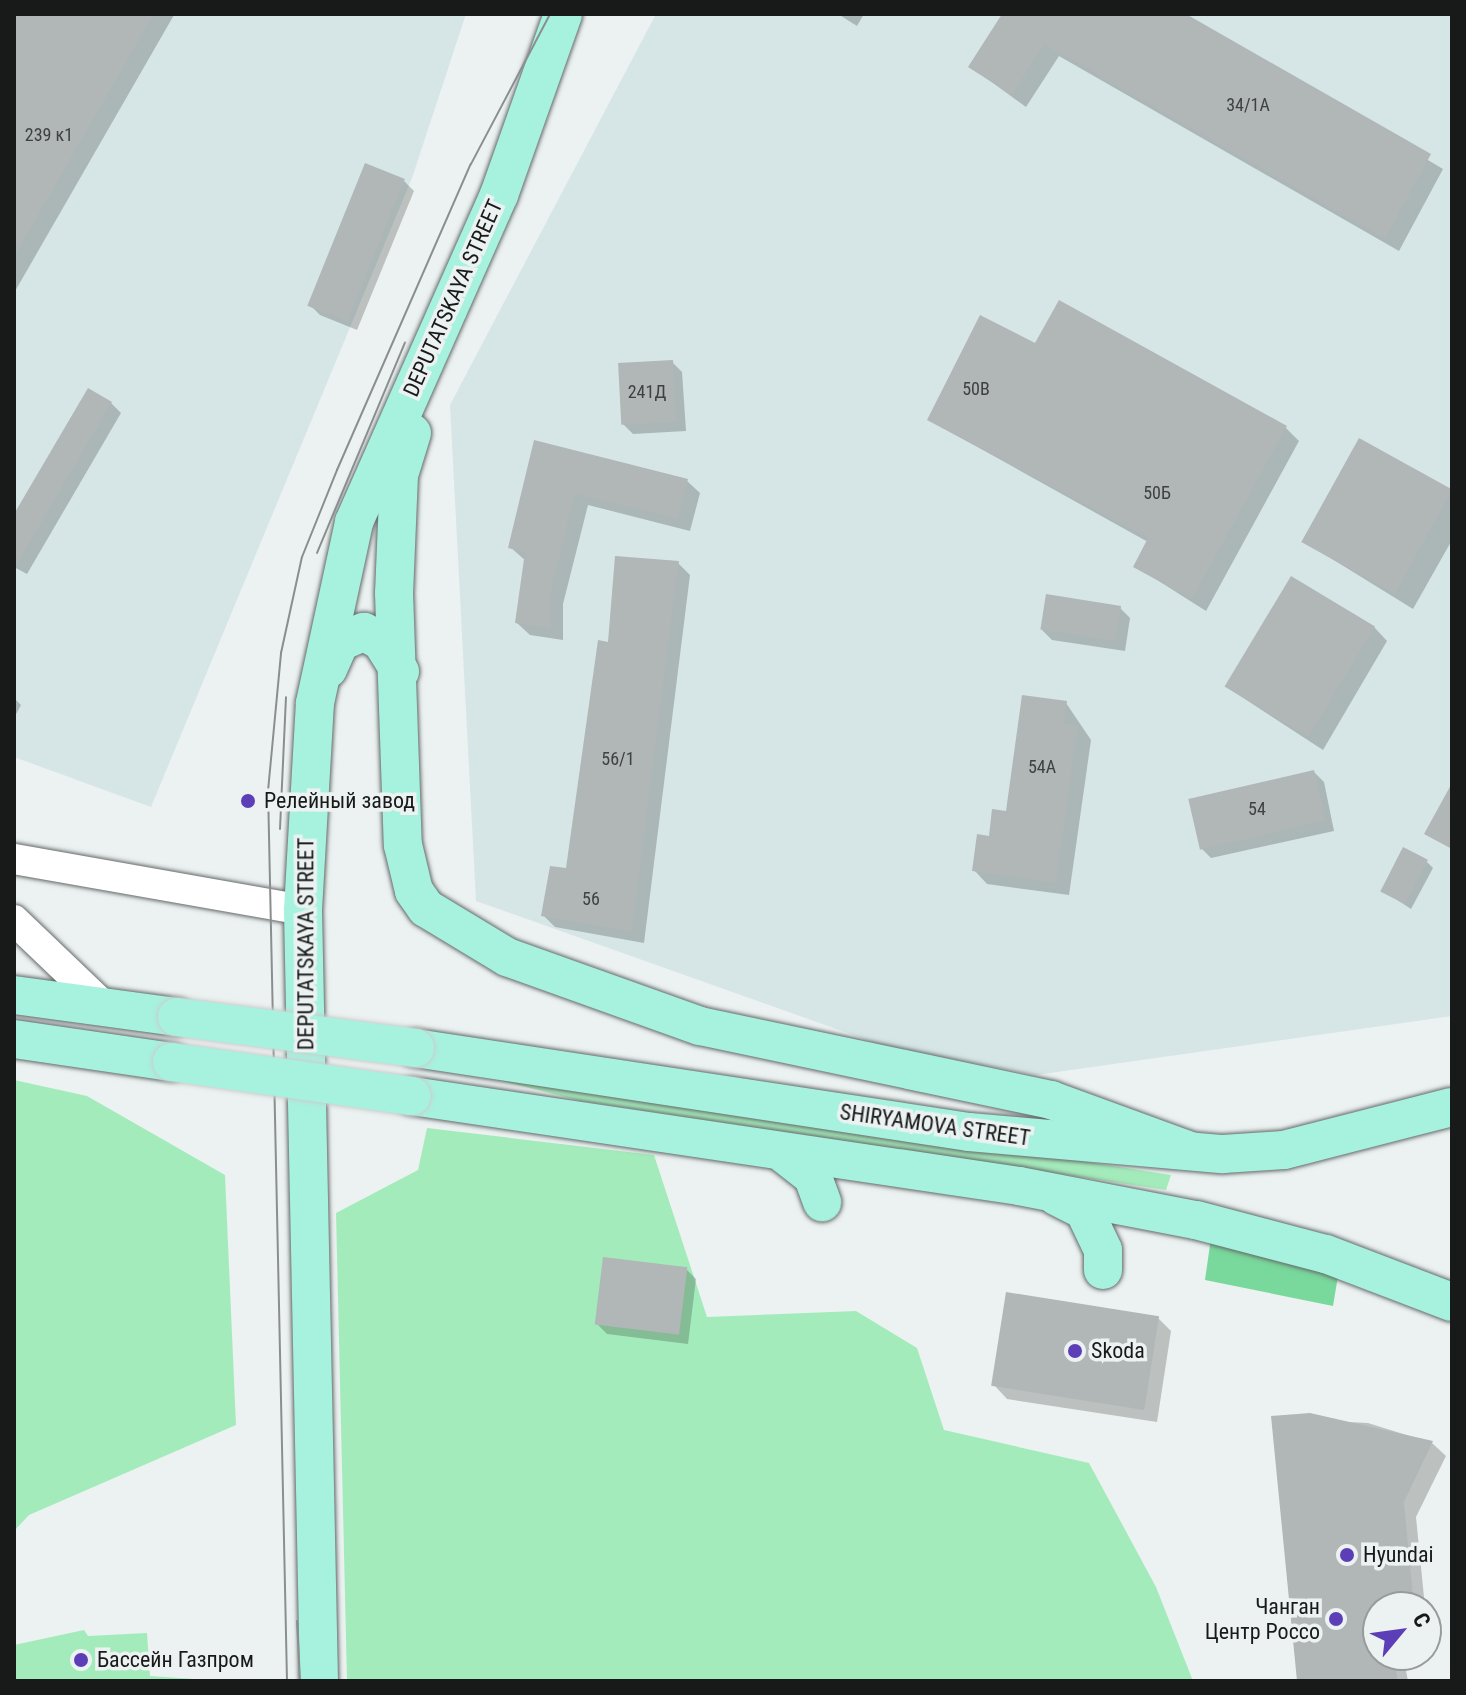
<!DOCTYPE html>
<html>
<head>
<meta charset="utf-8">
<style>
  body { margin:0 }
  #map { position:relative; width:1466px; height:1695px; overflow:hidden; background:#ecf2f1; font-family:"Roboto Condensed",sans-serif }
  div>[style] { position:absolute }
  .built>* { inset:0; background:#d6e5e5 }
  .green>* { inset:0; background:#a4ebbb }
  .forest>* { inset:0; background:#79d89c }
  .shadow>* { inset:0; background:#0003 }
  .building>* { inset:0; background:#b1b6b7; transform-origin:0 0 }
  .roads { filter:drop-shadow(0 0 2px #656a6a) drop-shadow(0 0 2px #656a6a) }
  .minor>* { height:30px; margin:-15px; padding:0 15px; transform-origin:15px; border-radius:15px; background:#fff }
  .major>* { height:38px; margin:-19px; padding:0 19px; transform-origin:19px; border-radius:19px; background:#a6f2df }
  .tram>* { height:2px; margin:-1px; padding:0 1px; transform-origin:1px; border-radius:1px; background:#8a8e8e }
  .bridges { filter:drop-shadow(0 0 2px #cccdcd) drop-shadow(0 0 2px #cccdcd) }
  .major-bridge>* { height:38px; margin:-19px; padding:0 19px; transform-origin:19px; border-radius:19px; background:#a6f2df }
  .dots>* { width:22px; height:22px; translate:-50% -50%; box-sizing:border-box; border:4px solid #ecf2f1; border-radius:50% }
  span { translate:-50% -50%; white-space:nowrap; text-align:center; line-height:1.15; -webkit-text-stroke:7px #ecf2f1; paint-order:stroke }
  .number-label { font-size:18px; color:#3e4141 }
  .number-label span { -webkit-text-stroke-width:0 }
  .street-label { font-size:22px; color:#181a1a }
  .poi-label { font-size:22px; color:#181a1a }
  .left { translate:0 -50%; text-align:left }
  .right { translate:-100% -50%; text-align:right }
  .frame { position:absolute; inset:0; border:16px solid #181a1a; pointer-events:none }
  .north { position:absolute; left:1362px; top:1591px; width:80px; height:80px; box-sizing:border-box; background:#ecf2f1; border:2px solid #979c9b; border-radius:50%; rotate:61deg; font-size:22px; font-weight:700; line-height:32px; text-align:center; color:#181a1a }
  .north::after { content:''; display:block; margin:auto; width:28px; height:36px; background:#5c3fb7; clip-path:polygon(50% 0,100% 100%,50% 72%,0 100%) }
</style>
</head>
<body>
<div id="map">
  <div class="built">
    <div style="clip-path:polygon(14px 14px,466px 14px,412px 178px,151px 807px,14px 757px)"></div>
    <div style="clip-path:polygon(656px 14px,1452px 14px,1452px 1016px,1036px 1075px,887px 1047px,476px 901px,450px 405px)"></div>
  </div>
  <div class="green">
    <div style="clip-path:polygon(483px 1076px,580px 1083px,1171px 1175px,1166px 1190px,581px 1101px)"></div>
    <div style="clip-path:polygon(14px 1080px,87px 1096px,225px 1175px,236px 1425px,29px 1515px,14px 1531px)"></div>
    <div style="clip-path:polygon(427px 1128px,654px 1155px,707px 1317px,856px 1311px,917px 1348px,944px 1430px,1089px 1463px,1156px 1587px,1193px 1681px,347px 1681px,336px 1213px,418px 1170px)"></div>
    <div style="clip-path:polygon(84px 1630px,88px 1636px,147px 1633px,150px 1676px,224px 1681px,14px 1681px,14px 1645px)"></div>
  </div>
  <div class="forest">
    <div style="clip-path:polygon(1211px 1238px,1338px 1276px,1333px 1306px,1205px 1280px)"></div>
  </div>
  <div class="shadow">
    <div style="clip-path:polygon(14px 14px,174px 15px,14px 293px)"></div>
    <div style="clip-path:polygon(838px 14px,864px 14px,857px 26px)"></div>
    <div style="clip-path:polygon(1004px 14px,1182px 14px,1443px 169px,1399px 251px,1059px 56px,1026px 107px,971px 67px)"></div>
    <div style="clip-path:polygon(404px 181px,414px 191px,357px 330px,320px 315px,310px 305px)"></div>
    <div style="clip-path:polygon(1035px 346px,1286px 428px,1299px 441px,1206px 611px,1135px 566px,1148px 542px,929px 420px)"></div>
    <div style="clip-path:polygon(672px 362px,682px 372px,686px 431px,633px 434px,623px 424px)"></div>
    <div style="clip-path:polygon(111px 403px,121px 413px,27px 574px,14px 567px,14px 518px)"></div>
    <div style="clip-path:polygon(1359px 440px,1452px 492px,1452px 540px,1413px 609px,1303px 541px)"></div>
    <div style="clip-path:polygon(536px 442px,687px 481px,700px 493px,690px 531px,588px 505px,563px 604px,563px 640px,530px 635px,517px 623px,526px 561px,510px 547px)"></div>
    <div style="clip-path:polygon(678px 563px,690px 575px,644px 943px,555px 927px,543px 915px,568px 871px,610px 644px)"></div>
    <div style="clip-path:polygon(1120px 608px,1130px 618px,1125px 651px,1052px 640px,1042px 630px)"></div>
    <div style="clip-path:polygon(1374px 627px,1387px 641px,1323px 750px,1228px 688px)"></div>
    <div style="clip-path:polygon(14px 698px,21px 705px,14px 718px)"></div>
    <div style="clip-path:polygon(1066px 703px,1091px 740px,1069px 895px,987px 884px,974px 870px)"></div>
    <div style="clip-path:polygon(1314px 772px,1324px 782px,1334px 831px,1211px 858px,1201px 848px)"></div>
    <div style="clip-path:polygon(1427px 862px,1433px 868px,1411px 909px,1382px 890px)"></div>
    <div style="clip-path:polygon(686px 1269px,696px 1279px,688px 1344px,607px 1334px,597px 1324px)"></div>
    <div style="clip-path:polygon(1158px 1318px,1171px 1331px,1157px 1422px,1007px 1399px,994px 1385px)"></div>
    <div style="clip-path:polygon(1273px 1418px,1368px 1423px,1432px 1443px,1446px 1456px,1416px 1517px,1425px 1607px,1378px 1607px,1378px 1655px,1403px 1655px,1408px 1681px,1299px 1681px)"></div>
    <div style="clip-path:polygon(1426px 1616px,1429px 1650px,1426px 1651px)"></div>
  </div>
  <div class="building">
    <div style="clip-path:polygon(14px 14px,154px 14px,14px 257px)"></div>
    <div style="clip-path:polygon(1002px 14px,1186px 14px,1431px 154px,1385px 239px,1044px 44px,1012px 95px,968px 67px)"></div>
    <div style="left:365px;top:163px;width:43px;height:154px;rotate:22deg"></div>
    <div style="clip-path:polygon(1059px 300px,1287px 426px,1192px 599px,1133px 567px,1148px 538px,927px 420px,980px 315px,1035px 343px)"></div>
    <div style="left:673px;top:360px;width:62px;height:55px;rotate:87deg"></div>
    <div style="clip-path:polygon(88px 388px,112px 402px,14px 569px,14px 514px)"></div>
    <div style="left:1359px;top:438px;width:107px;height:119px;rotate:29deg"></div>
    <div style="clip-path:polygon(534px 440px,688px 479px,678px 519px,575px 494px,551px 591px,551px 629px,515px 623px,525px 552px,508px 548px)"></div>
    <div style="clip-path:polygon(615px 556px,679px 561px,632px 932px,541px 916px,550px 866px,566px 868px,598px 640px,608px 642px)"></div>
    <div style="left:1291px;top:576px;width:98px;height:129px;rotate:31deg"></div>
    <div style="left:1046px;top:594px;width:76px;height:36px;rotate:9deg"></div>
    <div style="clip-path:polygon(1022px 695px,1067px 701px,1064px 723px,1078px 725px,1056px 883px,972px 871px,977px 834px,989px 836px,992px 809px,1006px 811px)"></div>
    <div style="left:1314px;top:770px;width:52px;height:129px;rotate:77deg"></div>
    <div style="clip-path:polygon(1452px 783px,1452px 849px,1424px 834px)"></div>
    <div style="left:1403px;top:847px;width:28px;height:50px;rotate:27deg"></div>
    <div style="left:603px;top:1257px;width:85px;height:68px;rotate:7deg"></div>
    <div style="left:1006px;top:1292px;width:155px;height:95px;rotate:9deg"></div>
    <div style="clip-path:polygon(1310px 1413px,1433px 1441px,1404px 1502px,1414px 1607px,1378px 1607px,1378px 1655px,1393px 1655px,1398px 1681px,1297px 1681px,1271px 1416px)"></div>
  </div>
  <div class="roads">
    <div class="minor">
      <div style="left:14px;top:859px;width:293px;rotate:10deg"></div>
      <div style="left:14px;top:920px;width:127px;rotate:43.7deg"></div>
    </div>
    <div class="major">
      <div style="left:412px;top:433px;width:44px;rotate:107.2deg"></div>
      <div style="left:399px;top:475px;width:118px;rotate:92.4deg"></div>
      <div style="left:394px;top:593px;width:252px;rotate:88deg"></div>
      <div style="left:403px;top:845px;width:47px;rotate:76.6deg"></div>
      <div style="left:414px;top:891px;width:21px;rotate:55deg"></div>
      <div style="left:426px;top:908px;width:95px;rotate:31.2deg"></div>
      <div style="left:507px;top:957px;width:205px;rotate:19.7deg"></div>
      <div style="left:700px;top:1026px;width:359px;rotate:11.9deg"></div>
      <div style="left:1051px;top:1100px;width:148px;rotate:20.1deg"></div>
      <div style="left:328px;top:669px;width:30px;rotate:-66deg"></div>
      <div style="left:340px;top:642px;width:26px;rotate:-23deg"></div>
      <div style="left:364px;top:632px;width:19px;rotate:28deg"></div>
      <div style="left:381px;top:641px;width:36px;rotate:58deg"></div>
      <div style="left:14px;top:995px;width:164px;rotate:7.7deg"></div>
      <div style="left:14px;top:1039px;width:160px;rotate:8.3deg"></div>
      <div style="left:415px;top:1048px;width:560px;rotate:8.62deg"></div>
      <div style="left:969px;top:1132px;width:255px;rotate:5deg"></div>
      <div style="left:1223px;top:1154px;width:61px;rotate:-3.8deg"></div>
      <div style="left:1284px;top:1150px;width:173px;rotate:-14.4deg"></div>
      <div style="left:412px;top:1096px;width:614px;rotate:8.43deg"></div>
      <div style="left:1019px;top:1186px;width:180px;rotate:10.9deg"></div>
      <div style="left:1196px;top:1220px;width:134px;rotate:14.7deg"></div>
      <div style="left:1326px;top:1254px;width:135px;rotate:20.9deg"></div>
      <div style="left:784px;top:1154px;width:37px;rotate:38deg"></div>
      <div style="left:813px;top:1177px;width:27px;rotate:70deg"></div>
      <div style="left:1056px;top:1196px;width:31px;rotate:27deg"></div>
      <div style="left:1084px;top:1210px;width:44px;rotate:64.6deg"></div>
      <div style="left:1103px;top:1250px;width:20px;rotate:90deg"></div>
      <div style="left:319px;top:1681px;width:771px;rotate:-91.19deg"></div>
      <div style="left:303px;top:910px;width:207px;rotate:-86.7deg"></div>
      <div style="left:315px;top:703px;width:185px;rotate:-77.8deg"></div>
      <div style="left:354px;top:522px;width:358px;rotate:-66.1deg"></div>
      <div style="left:499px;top:195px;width:192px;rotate:-70.5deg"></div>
    </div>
  </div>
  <div class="tram">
    <div style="left:317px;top:553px;width:228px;rotate:-67.3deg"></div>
    <div style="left:280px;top:829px;width:132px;rotate:-87.4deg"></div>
    <div style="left:297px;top:1621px;width:60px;rotate:87.1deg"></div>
    <div style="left:287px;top:1681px;width:890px;rotate:-91.22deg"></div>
    <div style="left:268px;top:791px;width:139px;rotate:-84.6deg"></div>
    <div style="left:281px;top:653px;width:98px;rotate:-77.7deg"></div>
    <div style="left:302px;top:557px;width:94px;rotate:-68.1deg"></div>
    <div style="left:337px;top:470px;width:334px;rotate:-66.4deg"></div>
    <div style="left:471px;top:164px;width:170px;rotate:-62.2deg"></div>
  </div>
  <div class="bridges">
    <div class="major-bridge">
      <div style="left:177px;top:1017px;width:240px;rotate:7.4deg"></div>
      <div style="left:172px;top:1062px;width:242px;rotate:8.1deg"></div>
    </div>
  </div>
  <div class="dots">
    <div style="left:248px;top:801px;background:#5c3fb7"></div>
    <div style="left:1075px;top:1351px;background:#5c3fb7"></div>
    <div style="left:1347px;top:1555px;background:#5c3fb7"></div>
    <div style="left:1336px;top:1619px;background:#5c3fb7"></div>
    <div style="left:81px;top:1660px;background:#5c3fb7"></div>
  </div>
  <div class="number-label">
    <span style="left:1248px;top:105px">34/1А</span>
    <span style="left:49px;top:135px">239 к1</span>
    <span style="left:976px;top:389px">50В</span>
    <span style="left:647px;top:392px">241Д</span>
    <span style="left:1157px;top:493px">50Б</span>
    <span style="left:618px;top:759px">56/1</span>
    <span style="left:1042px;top:767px">54А</span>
    <span style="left:1257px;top:809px">54</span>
    <span style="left:591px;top:899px">56</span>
  </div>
  <div class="street-label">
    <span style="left:453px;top:298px;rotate:-66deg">DEPUTATSKAYA STREET</span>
    <span style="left:306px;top:944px;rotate:-90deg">DEPUTATSKAYA STREET</span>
    <span style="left:935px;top:1125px;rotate:8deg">SHIRYAMOVA STREET</span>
  </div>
  <div class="poi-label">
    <span class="left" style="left:264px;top:801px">Релейный завод</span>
    <span class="left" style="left:1091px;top:1351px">Skoda</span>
    <span class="left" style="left:1363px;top:1555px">Hyundai</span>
    <span class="right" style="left:1320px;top:1619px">Чанган<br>Центр Россо</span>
    <span class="left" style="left:97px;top:1660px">Бассейн Газпром</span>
  </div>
  <div class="frame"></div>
  <div class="north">С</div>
</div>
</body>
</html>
